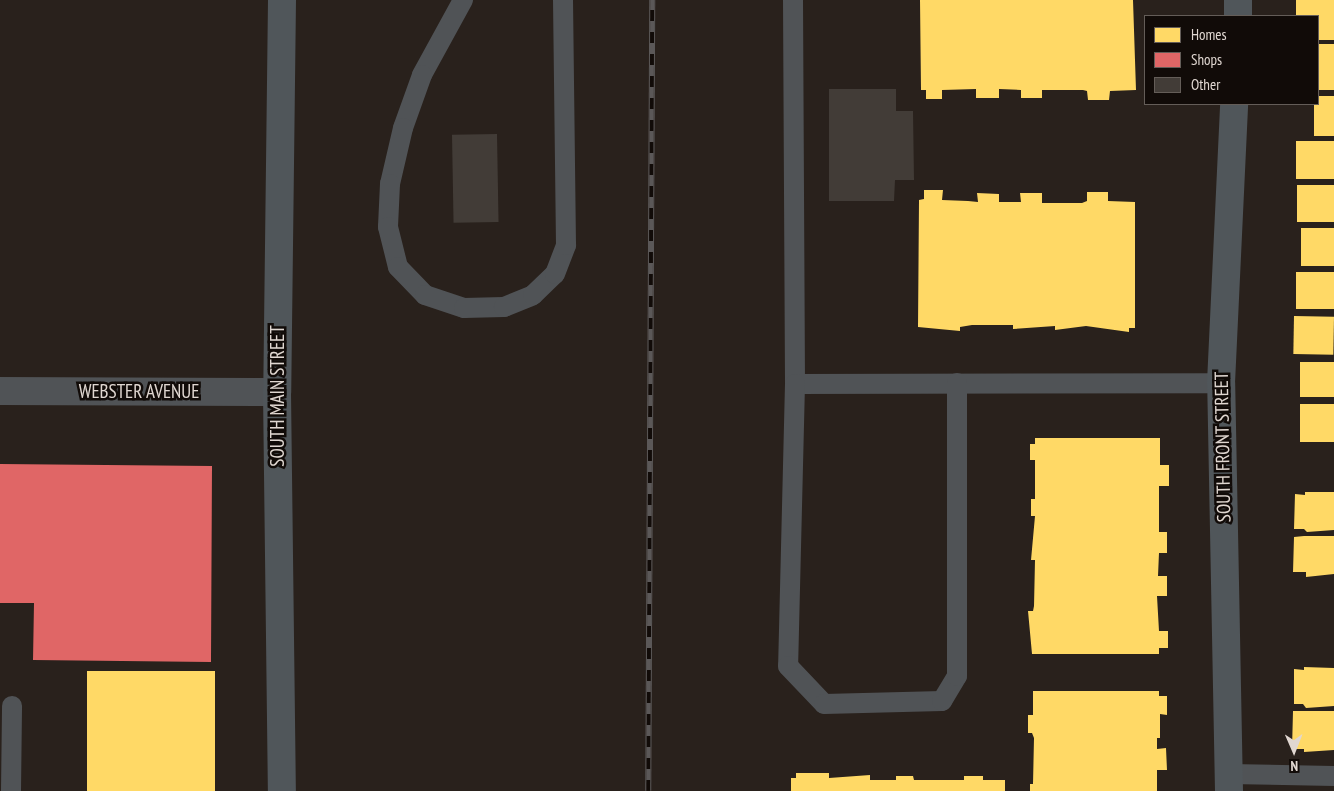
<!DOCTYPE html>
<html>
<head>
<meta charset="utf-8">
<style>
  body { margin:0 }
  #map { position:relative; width:1334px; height:791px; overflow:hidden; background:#29211c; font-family:"PT Sans Narrow",sans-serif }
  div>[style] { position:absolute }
  .homes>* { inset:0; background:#ffd966; transform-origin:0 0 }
  .shops>* { inset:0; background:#e06666 }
  .building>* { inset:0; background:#423c37; transform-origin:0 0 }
  .service>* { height:20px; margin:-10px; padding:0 10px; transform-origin:10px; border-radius:10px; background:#505356 }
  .minor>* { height:28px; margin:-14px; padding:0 14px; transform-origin:14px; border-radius:14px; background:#505356 }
  .secondary>* { height:28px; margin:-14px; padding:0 14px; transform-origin:14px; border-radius:14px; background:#50565a }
  .rail>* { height:5.5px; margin-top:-2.75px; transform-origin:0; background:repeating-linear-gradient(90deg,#110b08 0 11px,#5b5858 0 22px); box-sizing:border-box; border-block:1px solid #5b5858 }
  span { translate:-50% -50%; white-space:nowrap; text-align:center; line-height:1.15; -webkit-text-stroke:5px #110b08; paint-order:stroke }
  .street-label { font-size:19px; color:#e0d7d1 }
  .legend { position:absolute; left:1144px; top:15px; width:175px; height:90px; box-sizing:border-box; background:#110b08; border:1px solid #645d58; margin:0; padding:6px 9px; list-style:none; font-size:15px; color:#e0d7d1 }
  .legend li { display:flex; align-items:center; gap:10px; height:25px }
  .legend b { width:25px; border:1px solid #645d58 }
  .north { position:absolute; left:1269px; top:726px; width:50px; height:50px; -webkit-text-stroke:4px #110b08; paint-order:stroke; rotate:179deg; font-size:14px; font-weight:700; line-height:20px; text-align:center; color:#e0d7d1 }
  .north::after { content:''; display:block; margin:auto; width:18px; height:22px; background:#e0d7d1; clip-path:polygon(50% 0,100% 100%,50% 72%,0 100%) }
</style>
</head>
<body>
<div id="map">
  <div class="homes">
    <div style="clip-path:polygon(920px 0,1133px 0,1136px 90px,1110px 91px,1109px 100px,1088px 100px,1087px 91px,1083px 90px,1042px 90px,1042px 98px,1021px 98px,1021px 90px,999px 89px,999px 98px,976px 98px,976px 89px,942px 90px,942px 99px,926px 99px,926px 90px,921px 90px)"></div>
    <div style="clip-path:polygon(1296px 0,1334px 0,1334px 40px,1318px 40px,1318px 16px,1296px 16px)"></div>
    <div style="left:1318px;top:44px;width:16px;height:46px"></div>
    <div style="clip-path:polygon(1318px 96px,1334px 96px,1334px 136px,1314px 136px,1314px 104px,1318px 104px)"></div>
    <div style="left:1296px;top:141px;width:38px;height:38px"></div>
    <div style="left:1297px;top:185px;width:37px;height:37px"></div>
    <div style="clip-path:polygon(924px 190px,943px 190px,942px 200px,968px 201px,978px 202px,977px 193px,999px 194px,999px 202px,1021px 202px,1020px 193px,1042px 193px,1042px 203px,1082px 203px,1087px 201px,1087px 192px,1108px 192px,1108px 201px,1135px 202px,1135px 328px,1129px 328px,1129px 332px,1086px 326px,1055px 330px,1055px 326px,1013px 329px,1013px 325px,972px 325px,960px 327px,960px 331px,918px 327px,919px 200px,924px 199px)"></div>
    <div style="left:1301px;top:228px;width:33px;height:38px"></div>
    <div style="left:1296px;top:272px;width:38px;height:37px"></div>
    <div style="left:1294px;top:316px;width:40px;height:38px;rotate:1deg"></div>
    <div style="left:1300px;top:362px;width:34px;height:35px"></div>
    <div style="left:1300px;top:404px;width:34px;height:38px"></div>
    <div style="clip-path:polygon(1035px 438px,1160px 438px,1160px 465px,1169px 465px,1169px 486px,1159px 486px,1159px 532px,1167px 532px,1167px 553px,1159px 553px,1158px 576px,1167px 576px,1167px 596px,1157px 596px,1159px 631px,1168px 631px,1168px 648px,1159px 648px,1159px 654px,1032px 654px,1028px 611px,1033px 611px,1034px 606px,1035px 560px,1031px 560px,1035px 516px,1031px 516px,1031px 499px,1035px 499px,1035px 460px,1030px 460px,1030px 444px,1035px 444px)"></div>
    <div style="clip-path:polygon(1305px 492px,1334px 492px,1334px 530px,1307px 532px,1304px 529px,1294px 529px,1295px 494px,1305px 495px)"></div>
    <div style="clip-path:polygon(1304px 536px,1334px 536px,1334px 574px,1306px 577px,1306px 572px,1293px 572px,1294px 537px)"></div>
    <div style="clip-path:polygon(1304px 667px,1334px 668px,1334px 706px,1306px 708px,1303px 704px,1294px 704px,1294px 669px,1304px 670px)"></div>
    <div style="left:87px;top:671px;width:128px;height:120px"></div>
    <div style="clip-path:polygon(1033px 691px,1159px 691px,1159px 696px,1167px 696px,1167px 715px,1160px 714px,1160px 738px,1157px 738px,1157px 749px,1166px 748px,1167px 770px,1157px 770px,1157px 791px,1030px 791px,1030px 784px,1033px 784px,1034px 738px,1032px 733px,1028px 733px,1028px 715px,1033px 715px)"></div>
    <div style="clip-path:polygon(1293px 711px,1334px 711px,1334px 750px,1304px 752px,1304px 749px,1292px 749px)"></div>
    <div style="clip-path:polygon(796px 773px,829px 773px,829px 778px,870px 775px,870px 780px,896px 780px,896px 776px,913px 776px,914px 780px,964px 780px,964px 776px,983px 776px,983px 780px,1005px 780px,1005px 791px,791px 791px,791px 778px,796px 778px)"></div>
  </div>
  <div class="shops">
    <div style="clip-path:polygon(0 464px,212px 466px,211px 662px,33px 660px,34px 603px,0 603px)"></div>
  </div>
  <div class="building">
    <div style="clip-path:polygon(829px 89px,896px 89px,896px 111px,913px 111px,914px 180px,895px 180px,894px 201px,829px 201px)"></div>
    <div style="left:497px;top:134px;width:88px;height:45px;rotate:89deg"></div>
  </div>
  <div class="service">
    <div style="left:463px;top:0;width:85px;rotate:118.7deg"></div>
    <div style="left:422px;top:75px;width:56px;rotate:109.7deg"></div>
    <div style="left:403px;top:128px;width:57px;rotate:103.1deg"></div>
    <div style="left:390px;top:184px;width:43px;rotate:92.7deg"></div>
    <div style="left:388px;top:227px;width:41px;rotate:76deg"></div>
    <div style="left:398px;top:267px;width:39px;rotate:46deg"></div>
    <div style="left:425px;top:295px;width:41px;rotate:18.4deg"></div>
    <div style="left:464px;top:308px;width:40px;rotate:-1.4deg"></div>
    <div style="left:504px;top:307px;width:31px;rotate:-22deg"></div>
    <div style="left:533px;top:295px;width:30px;rotate:-44deg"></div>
    <div style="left:555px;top:274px;width:31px;rotate:-69deg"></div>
    <div style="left:566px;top:245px;width:245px;rotate:-90.7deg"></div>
    <div style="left:793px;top:0;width:384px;rotate:89.7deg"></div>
    <div style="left:795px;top:384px;width:426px;rotate:-0.1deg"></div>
    <div style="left:795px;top:384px;width:282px;rotate:91.4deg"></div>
    <div style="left:788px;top:666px;width:52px;rotate:46.5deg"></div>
    <div style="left:824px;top:704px;width:118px;rotate:-1.5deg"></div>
    <div style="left:942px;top:701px;width:29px;rotate:-59deg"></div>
    <div style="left:957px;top:676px;width:293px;rotate:-90deg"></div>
    <div style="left:1229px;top:774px;width:105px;rotate:1.1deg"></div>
    <div style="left:11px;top:791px;width:85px;rotate:-89.3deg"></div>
  </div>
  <div class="minor">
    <div style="left:0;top:391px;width:277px;rotate:0.2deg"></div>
  </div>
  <div class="secondary">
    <div style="left:282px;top:0;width:392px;rotate:90.7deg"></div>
    <div style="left:277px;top:392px;width:399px;rotate:89.3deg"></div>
    <div style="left:1238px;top:16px;width:16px;rotate:-90deg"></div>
    <div style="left:1229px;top:791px;width:408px;rotate:-91.1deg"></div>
    <div style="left:1221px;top:383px;width:279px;rotate:-87.3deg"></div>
  </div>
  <div class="rail">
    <div style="left:648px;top:791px;width:791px;rotate:-89.71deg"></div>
  </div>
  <div class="street-label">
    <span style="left:139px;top:392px">WEBSTER AVENUE</span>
    <span style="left:278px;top:396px;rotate:-90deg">SOUTH MAIN STREET</span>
    <span style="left:1223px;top:447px;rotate:-91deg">SOUTH FRONT STREET</span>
  </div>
  <ul class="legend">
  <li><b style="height:14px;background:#ffd966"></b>Homes</li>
  <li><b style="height:14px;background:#e06666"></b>Shops</li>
  <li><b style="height:14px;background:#423c37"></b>Other</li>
  </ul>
  <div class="north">N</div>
</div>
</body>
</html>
